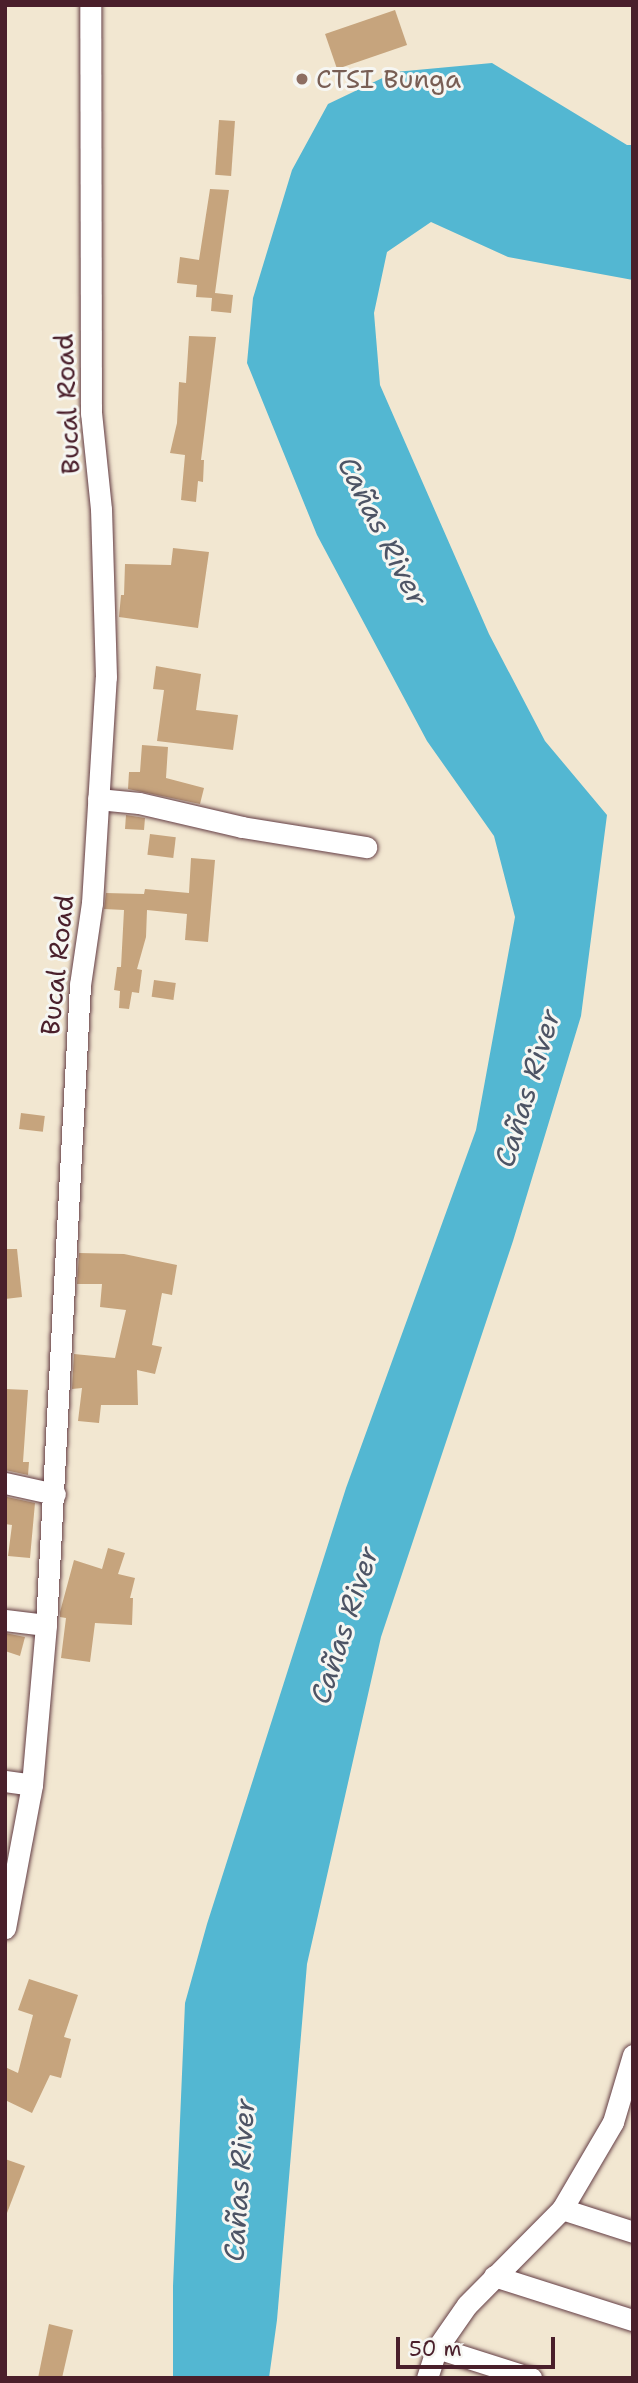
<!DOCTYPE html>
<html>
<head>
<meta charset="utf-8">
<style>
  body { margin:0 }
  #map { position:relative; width:638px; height:2383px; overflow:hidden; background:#f2e7d1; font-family:"Shantell Sans",sans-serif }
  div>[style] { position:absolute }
  .water>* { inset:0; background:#53b7d2 }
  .building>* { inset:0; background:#c6a47d; transform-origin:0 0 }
  .roads { filter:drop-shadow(0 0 2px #633d44) drop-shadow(0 0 2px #633d44) }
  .minor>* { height:21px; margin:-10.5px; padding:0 10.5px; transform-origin:10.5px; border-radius:10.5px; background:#fff }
  .dots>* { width:19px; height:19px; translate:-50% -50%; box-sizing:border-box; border:4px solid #f6f6f2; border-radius:50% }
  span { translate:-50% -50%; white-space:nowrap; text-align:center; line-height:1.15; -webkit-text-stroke:6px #f6f6f2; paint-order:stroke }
  .education-label { font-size:26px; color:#785e54 }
  .left { translate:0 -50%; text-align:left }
  .street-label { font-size:26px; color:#4a1f2b }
  .water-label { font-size:28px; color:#4d5465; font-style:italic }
  .frame { position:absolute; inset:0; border:7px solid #4a1f2b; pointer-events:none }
  .scale { position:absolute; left:396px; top:2337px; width:159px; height:32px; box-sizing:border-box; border:4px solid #4a1f2b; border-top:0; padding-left:9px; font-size:21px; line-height:24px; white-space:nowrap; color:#4a1f2b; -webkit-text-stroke:5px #f6f6f2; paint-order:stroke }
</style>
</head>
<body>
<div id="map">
  <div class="water">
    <div style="clip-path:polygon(492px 63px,627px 145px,633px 145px,633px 280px,508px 257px,431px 222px,387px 252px,374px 313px,380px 385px,489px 634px,545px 741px,607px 815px,581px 1016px,513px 1241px,381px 1637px,307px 1964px,277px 2320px,269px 2378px,173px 2378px,173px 2286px,185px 2003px,207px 1924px,346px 1488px,476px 1130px,515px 917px,494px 836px,427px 741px,317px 535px,247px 363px,253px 298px,292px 170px,328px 104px,395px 72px)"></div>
  </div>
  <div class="building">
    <div style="left:395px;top:10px;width:37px;height:74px;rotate:71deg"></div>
    <div style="left:219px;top:120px;width:16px;height:55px;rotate:4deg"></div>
    <div style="clip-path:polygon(210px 189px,229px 190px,215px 293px,233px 295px,231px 313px,211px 311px,212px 298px,196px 297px,197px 285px,177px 283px,180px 257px,199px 260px)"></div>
    <div style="clip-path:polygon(189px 336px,216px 337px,201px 460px,204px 460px,203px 482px,198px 481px,196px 502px,181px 500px,185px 455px,170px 453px,177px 423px,179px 382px,186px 383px)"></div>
    <div style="clip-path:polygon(173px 548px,209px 552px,198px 628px,119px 617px,121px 595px,124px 595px,125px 564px,171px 565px)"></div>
    <div style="clip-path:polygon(156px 666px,201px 674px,196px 710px,238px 715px,233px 750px,157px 741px,164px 690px,153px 689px)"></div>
    <div style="clip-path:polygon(142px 745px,168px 747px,166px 778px,204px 788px,200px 804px,128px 789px,129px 772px,140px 772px)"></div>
    <div style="clip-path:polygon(126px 815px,145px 818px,144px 830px,125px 829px)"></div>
    <div style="left:150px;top:834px;width:26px;height:21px;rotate:7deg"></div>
    <div style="clip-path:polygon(191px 858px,215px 860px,208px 942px,185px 940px,187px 914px,147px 910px,146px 937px,137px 969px,142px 970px,139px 993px,132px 992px,129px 1009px,119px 1008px,120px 991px,114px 990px,117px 967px,121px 967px,124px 910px,104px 909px,106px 893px,144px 894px,145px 889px,189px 893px)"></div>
    <div style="left:154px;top:980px;width:22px;height:17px;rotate:8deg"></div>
    <div style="left:21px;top:1113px;width:24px;height:16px;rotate:7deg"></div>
    <div style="clip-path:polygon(5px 1249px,17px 1249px,22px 1297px,5px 1299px)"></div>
    <div style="clip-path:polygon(79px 1253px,124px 1254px,177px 1265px,172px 1295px,162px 1293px,152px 1345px,162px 1347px,155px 1374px,137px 1370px,138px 1405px,101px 1405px,99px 1423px,78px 1421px,82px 1388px,72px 1389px,74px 1354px,115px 1358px,126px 1310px,100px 1307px,102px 1284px,77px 1284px)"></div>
    <div style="clip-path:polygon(5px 1389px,28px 1390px,23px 1462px,29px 1462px,28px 1475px,5px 1470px)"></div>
    <div style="clip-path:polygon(7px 1497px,35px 1503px,30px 1558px,8px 1556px,12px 1525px,5px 1524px)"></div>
    <div style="clip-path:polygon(108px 1548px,125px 1553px,118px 1574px,135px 1578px,130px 1598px,133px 1598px,132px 1625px,95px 1623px,90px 1662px,61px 1658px,66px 1618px,60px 1617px,60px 1612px,74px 1560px,102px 1569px)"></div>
    <div style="clip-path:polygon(5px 1633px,25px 1637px,20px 1656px,5px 1651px)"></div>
    <div style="clip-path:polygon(29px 1979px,78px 1995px,64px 2037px,71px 2039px,61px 2078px,50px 2075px,32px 2113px,5px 2100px,5px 2067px,18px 2073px,33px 2015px,18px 2010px)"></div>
    <div style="clip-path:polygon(5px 2159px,25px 2166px,7px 2213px,5px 2213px)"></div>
    <div style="clip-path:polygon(49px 2324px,73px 2330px,62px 2378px,38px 2378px)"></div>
  </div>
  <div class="roads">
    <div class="minor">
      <div style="left:98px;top:799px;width:41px;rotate:5.6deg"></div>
      <div style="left:139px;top:803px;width:106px;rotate:13.1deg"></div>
      <div style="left:242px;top:827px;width:126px;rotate:9.2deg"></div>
      <div style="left:5px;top:1483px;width:51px;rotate:12.4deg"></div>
      <div style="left:5px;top:1620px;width:41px;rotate:7deg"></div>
      <div style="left:5px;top:1781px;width:27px;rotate:8deg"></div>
      <div style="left:5px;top:1928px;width:146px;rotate:-79.3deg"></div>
      <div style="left:32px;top:1785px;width:161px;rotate:-85deg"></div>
      <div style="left:46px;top:1625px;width:641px;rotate:-86.96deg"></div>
      <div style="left:80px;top:985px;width:83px;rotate:-81.7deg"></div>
      <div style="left:92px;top:903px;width:226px;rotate:-86.5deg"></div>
      <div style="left:106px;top:677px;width:168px;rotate:-91.7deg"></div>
      <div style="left:101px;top:509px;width:97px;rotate:-95.9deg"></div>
      <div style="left:91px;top:413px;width:408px;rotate:-90.1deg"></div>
      <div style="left:562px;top:2209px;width:75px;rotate:17.9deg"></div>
      <div style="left:494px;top:2276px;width:146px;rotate:17.6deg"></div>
      <div style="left:437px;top:2348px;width:99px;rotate:17.7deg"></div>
      <div style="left:427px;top:2378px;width:32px;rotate:-72deg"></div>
      <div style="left:437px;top:2348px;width:52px;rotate:-55.1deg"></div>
      <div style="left:467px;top:2305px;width:135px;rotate:-45.3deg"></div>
      <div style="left:562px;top:2209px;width:101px;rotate:-59.6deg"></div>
      <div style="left:613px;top:2122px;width:70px;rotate:-73.4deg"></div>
    </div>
  </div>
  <div class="dots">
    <div style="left:302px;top:79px;background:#8d6e63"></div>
  </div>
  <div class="education-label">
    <span class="left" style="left:316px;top:79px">CTSI Bunga</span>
  </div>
  <div class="street-label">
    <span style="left:67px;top:404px;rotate:-93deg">Bucal Road</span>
    <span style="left:57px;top:965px;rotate:-84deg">Bucal Road</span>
  </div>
  <div class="water-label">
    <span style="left:383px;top:531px;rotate:63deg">Cañas River</span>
    <span style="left:527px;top:1088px;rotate:-73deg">Cañas River</span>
    <span style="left:344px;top:1625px;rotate:-72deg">Cañas River</span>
    <span style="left:239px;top:2180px;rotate:-86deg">Cañas River</span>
  </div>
  <div class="frame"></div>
  <div class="scale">50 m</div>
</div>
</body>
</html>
